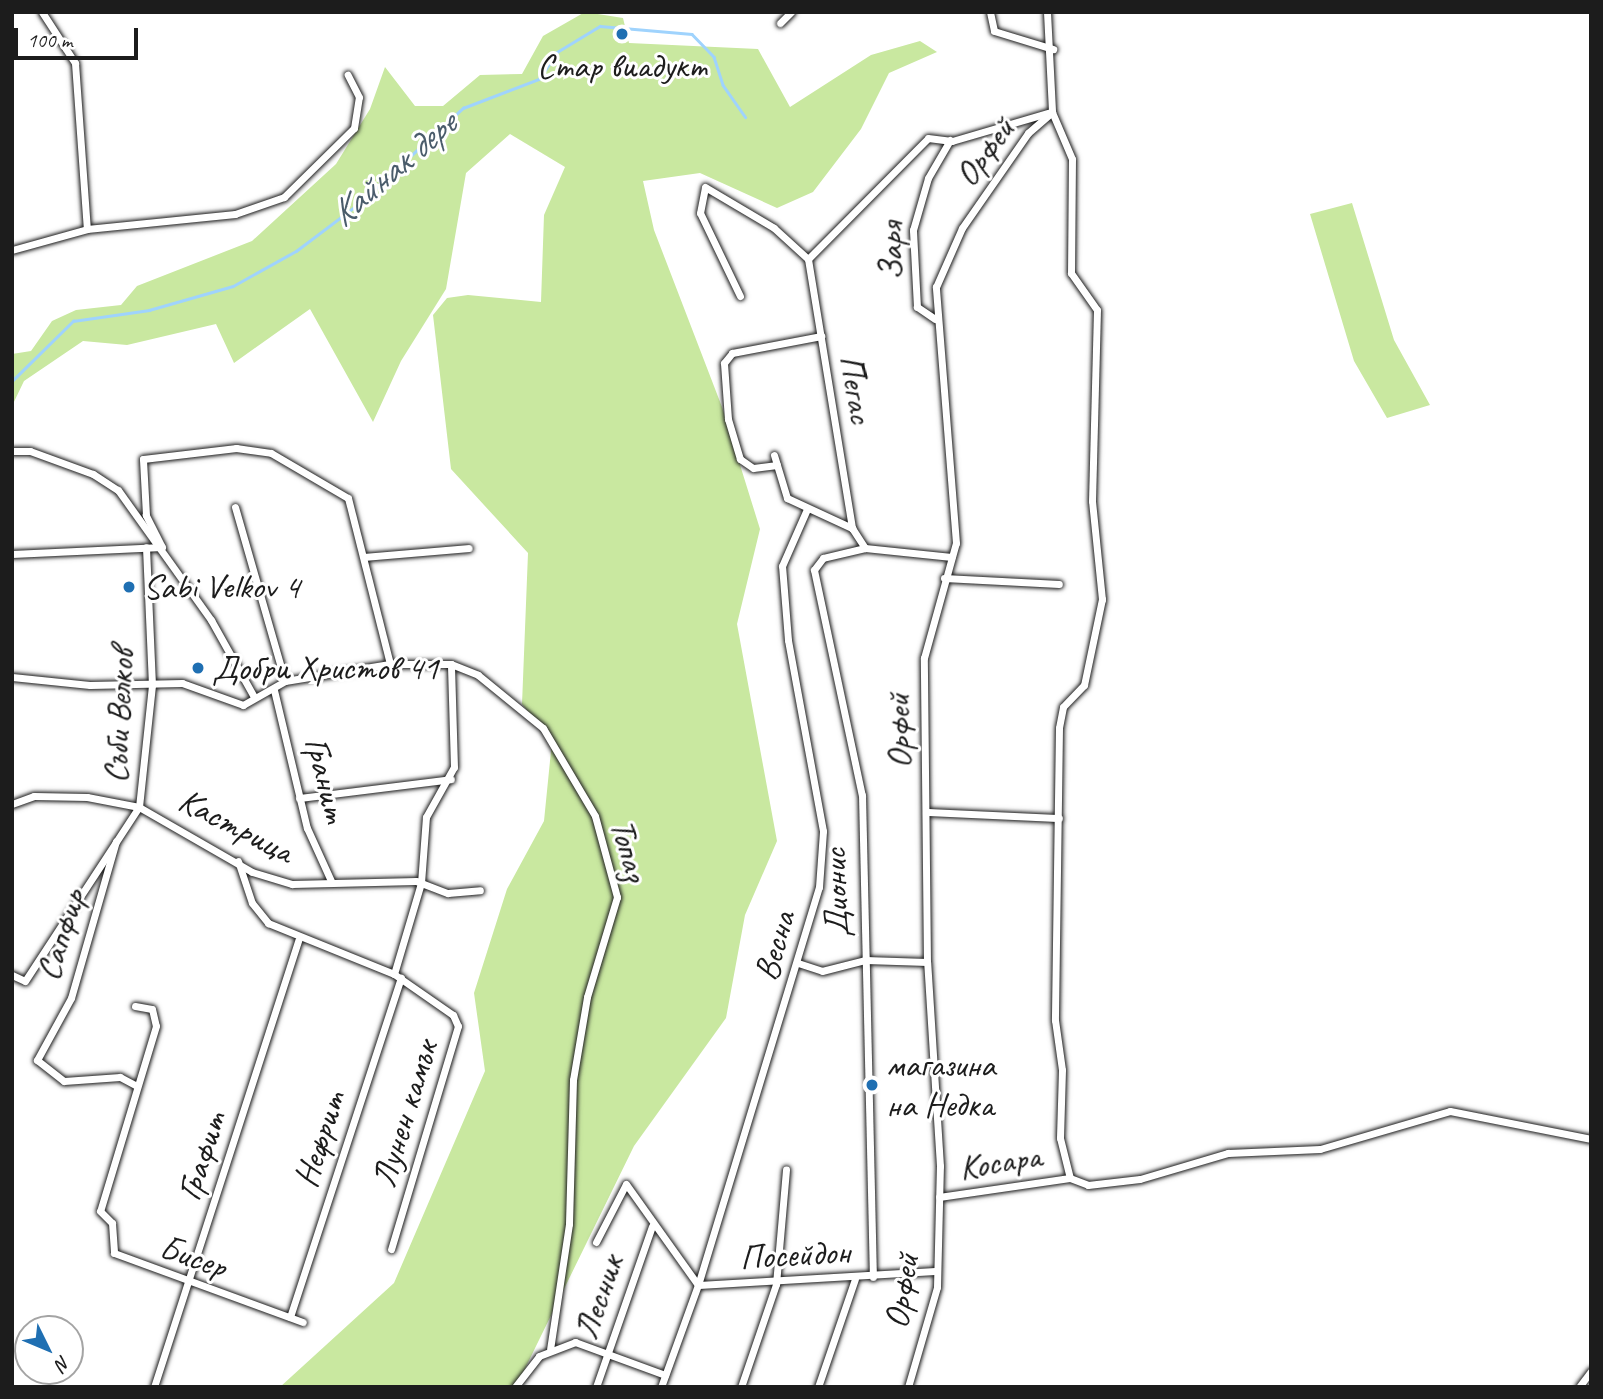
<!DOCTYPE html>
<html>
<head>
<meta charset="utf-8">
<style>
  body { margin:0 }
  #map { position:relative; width:1603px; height:1399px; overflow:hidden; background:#fff; font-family:Caveat,sans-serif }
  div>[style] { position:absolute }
  .green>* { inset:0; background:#c9e8a0 }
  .stream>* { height:2.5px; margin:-1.25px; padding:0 1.25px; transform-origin:1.25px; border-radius:1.25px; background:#9fd3fd }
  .roads { filter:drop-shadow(0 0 2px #1c1c1c) drop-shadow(0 0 2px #1c1c1c) }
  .street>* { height:7px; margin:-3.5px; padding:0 3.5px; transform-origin:3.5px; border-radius:3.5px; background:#fff }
  .dots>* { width:19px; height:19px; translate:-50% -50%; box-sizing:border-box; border:4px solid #fff; border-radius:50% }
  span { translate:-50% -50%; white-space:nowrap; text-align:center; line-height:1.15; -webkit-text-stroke:6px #fff; paint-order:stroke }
  .poi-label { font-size:35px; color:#1c1c1c }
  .left { translate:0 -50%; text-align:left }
  .street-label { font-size:35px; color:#1c1c1c }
  .water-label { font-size:37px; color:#4a5c6b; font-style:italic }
  .frame { position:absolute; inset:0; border:14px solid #1c1c1c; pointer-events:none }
  .north { position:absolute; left:14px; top:1315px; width:70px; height:70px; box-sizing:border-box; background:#fff; border:2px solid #a4a4a4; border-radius:50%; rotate:133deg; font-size:19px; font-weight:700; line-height:28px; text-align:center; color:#1c1c1c }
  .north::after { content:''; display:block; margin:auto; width:24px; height:32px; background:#1f6fb2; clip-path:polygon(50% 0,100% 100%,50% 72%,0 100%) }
  .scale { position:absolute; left:14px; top:28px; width:124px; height:32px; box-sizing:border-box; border:4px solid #1c1c1c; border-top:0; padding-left:9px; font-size:21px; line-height:24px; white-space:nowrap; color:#1c1c1c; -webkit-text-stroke:5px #fff; paint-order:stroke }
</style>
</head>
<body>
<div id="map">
  <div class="green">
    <div style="clip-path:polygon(585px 12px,623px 18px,629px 43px,758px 49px,790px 107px,871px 55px,920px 41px,937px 52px,889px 73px,861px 129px,813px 192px,777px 208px,700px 173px,643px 181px,654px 230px,722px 407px,760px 529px,737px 624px,777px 841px,745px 915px,726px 1018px,634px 1146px,516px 1387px,280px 1387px,394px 1283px,485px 1071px,474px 993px,507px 889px,544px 821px,552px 741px,522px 704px,528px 553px,451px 469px,433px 315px,447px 298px,468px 295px,541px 302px,544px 215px,565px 167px,510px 134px,466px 173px,446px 289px,401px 361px,373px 422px,310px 309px,234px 363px,216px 324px,127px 345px,83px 341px,24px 381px,12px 406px,12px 354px,31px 351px,52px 321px,76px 310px,121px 305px,137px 286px,252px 241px,336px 164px,370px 109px,385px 67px,415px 106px,443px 106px,480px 75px,522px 74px,543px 36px)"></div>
    <div style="clip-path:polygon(1352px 203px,1394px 340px,1430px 405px,1387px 418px,1354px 361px,1310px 214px)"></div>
  </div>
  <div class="stream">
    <div style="left:12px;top:381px;width:86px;rotate:-44.5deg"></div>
    <div style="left:73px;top:321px;width:77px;rotate:-8.2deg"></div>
    <div style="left:149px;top:310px;width:87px;rotate:-15.9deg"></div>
    <div style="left:233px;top:286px;width:72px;rotate:-29.1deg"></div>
    <div style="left:296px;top:251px;width:76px;rotate:-37deg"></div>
    <div style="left:357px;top:205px;width:144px;rotate:-42.5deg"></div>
    <div style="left:463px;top:108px;width:81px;rotate:-20.9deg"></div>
    <div style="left:539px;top:79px;width:32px;rotate:-56deg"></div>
    <div style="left:557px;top:52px;width:50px;rotate:-31.2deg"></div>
    <div style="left:600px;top:26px;width:92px;rotate:5deg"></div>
    <div style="left:692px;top:34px;width:32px;rotate:46deg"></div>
    <div style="left:714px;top:57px;width:29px;rotate:72deg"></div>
    <div style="left:723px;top:85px;width:39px;rotate:55deg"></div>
  </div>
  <div class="roads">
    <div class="street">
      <div style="left:42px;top:12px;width:61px;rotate:57.1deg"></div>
      <div style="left:75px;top:63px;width:166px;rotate:85.9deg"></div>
      <div style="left:990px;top:12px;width:19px;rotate:78deg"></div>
      <div style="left:994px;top:31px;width:62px;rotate:17deg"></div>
      <div style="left:1047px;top:12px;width:100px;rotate:87.1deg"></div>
      <div style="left:780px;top:23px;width:16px;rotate:-45deg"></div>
      <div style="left:1052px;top:112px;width:51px;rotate:66.9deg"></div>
      <div style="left:1072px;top:159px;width:114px;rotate:90.5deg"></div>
      <div style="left:1071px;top:273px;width:45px;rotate:54.9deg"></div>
      <div style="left:1097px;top:310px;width:191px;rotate:91.5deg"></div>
      <div style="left:1092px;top:501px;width:99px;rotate:84.2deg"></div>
      <div style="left:1102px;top:599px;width:88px;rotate:101.8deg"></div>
      <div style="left:1084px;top:685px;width:30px;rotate:134deg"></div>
      <div style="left:1063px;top:707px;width:21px;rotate:101deg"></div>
      <div style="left:1059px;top:728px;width:292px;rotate:90.8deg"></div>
      <div style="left:1055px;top:1020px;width:50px;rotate:82deg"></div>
      <div style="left:1062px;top:1070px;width:68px;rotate:91.7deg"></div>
      <div style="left:1060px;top:1138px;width:41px;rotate:76deg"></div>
      <div style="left:12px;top:250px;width:78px;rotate:-15.6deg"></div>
      <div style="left:87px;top:229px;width:149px;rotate:-5.8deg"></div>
      <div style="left:235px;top:214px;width:52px;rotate:-19.1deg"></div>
      <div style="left:284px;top:197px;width:98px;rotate:-44.6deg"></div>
      <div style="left:354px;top:128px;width:31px;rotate:-81deg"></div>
      <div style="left:359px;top:97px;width:25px;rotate:-117deg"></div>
      <div style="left:808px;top:259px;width:170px;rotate:-45.2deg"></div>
      <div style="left:928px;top:138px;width:24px;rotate:7deg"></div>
      <div style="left:952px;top:141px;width:100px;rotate:-16.3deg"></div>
      <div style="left:808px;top:259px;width:273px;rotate:80.7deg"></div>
      <div style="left:740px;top:296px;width:92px;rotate:-115.7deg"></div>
      <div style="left:700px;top:213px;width:26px;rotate:-79deg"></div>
      <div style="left:705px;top:187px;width:80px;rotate:30.7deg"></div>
      <div style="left:774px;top:228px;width:46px;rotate:42.4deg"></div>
      <div style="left:935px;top:319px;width:22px;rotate:-146deg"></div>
      <div style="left:917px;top:307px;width:77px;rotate:-93deg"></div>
      <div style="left:913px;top:230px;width:54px;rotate:-73.9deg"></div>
      <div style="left:928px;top:178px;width:44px;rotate:-59.9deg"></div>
      <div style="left:12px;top:451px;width:18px"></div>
      <div style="left:30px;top:451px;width:67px;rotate:20.1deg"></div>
      <div style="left:93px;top:474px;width:30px;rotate:33deg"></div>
      <div style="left:118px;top:490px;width:160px;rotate:54.4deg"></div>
      <div style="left:211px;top:620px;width:88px;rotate:60.8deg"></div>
      <div style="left:774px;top:455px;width:45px;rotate:73.2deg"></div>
      <div style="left:787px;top:498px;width:72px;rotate:24.8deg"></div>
      <div style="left:852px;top:528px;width:24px;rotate:57deg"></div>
      <div style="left:865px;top:548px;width:87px;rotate:5.9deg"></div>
      <div style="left:777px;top:465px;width:24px;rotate:173deg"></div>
      <div style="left:753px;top:468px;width:16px;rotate:-145deg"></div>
      <div style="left:740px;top:459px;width:42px;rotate:-106.7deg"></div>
      <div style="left:728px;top:419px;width:56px;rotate:-94.1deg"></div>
      <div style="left:724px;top:363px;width:13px;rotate:-51deg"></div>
      <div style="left:732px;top:353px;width:91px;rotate:-10.8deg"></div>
      <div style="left:235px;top:507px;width:181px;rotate:74deg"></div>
      <div style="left:865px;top:548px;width:43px;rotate:166.6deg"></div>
      <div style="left:823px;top:558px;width:15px;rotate:127deg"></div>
      <div style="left:814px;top:570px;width:230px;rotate:78deg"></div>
      <div style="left:862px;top:795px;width:482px;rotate:88.7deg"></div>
      <div style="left:12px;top:554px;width:150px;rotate:-2.7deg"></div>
      <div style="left:162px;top:547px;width:36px;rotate:-117deg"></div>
      <div style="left:146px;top:515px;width:56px;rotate:-93.1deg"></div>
      <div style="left:143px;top:459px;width:94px;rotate:-6.7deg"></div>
      <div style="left:236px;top:448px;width:35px;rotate:8deg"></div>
      <div style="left:271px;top:453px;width:89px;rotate:30.3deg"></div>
      <div style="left:348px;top:498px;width:171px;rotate:75.8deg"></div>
      <div style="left:364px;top:557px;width:105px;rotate:-4.9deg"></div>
      <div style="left:944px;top:578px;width:115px;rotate:3deg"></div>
      <div style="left:12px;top:677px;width:78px;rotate:5.9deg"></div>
      <div style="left:90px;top:685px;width:92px;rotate:-1.2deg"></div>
      <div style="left:182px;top:683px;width:65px;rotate:19.8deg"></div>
      <div style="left:243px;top:705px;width:48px;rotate:-29.7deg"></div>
      <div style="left:285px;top:681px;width:106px;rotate:-9.2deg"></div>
      <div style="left:390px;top:664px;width:61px"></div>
      <div style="left:451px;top:664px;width:29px;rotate:22deg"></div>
      <div style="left:478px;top:675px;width:84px;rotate:39.2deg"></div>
      <div style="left:543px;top:728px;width:102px;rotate:59.4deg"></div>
      <div style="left:595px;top:816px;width:84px;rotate:74.8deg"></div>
      <div style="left:617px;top:897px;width:104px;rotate:106.7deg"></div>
      <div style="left:587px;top:997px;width:84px;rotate:99.6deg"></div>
      <div style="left:573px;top:1080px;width:144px;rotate:91.6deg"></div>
      <div style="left:569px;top:1224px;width:126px;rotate:98.6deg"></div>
      <div style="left:274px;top:690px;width:142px;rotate:76.6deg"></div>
      <div style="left:307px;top:828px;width:58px;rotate:65.6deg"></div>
      <div style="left:299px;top:798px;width:153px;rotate:-7.1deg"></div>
      <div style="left:12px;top:804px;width:23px;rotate:-20deg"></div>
      <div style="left:34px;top:796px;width:53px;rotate:1.1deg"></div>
      <div style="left:87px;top:797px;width:53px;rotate:10.9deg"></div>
      <div style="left:139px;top:807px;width:130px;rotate:29.9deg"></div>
      <div style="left:252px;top:872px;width:42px;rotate:16.7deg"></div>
      <div style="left:292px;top:884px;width:124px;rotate:-1.4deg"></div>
      <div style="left:416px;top:881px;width:34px;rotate:21deg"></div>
      <div style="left:448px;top:893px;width:32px;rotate:-5deg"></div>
      <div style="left:926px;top:812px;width:133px;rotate:2.6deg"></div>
      <div style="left:116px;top:841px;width:163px;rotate:106deg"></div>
      <div style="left:71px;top:998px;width:71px;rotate:118.7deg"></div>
      <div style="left:37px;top:1060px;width:34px;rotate:38deg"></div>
      <div style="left:64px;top:1081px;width:56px;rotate:-4.1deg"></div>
      <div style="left:120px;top:1077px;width:17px;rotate:28deg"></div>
      <div style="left:238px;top:861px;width:44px;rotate:71.6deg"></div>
      <div style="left:252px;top:903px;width:26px;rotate:51deg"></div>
      <div style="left:268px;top:923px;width:136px;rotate:22deg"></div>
      <div style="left:394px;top:974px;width:72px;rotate:34.8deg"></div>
      <div style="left:453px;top:1015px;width:12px;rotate:66deg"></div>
      <div style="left:458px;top:1026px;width:233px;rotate:106.7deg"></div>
      <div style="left:798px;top:963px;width:25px;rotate:18deg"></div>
      <div style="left:822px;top:971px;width:44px;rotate:-14.3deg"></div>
      <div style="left:865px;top:960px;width:62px;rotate:1.8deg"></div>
      <div style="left:394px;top:974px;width:95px;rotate:-73.5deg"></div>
      <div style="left:421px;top:883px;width:66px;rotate:-85.7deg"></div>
      <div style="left:426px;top:817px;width:57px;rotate:-60.8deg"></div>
      <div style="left:454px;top:767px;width:103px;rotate:-91.7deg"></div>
      <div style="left:12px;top:975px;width:14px;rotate:25deg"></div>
      <div style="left:25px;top:981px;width:208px;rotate:-56.8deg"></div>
      <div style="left:139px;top:807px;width:123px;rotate:-83.9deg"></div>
      <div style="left:152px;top:685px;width:138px;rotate:-92.5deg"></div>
      <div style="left:135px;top:1006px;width:17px;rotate:10deg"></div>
      <div style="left:152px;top:1009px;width:17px;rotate:77deg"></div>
      <div style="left:156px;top:1026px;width:193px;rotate:106.8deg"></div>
      <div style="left:100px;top:1211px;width:17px;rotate:45deg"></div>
      <div style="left:112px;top:1223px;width:30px;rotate:86deg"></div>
      <div style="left:114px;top:1253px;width:201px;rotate:20.1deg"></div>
      <div style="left:939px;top:1197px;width:132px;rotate:-8.3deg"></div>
      <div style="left:1070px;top:1178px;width:19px;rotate:21deg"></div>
      <div style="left:1088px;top:1185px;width:52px;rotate:-6.6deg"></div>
      <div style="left:1140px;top:1179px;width:92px;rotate:-16.5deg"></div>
      <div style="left:1228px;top:1153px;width:92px;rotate:-2.5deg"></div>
      <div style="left:1320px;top:1149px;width:135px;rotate:-16.3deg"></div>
      <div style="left:1450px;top:1111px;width:144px;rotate:11.2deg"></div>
      <div style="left:596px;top:1242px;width:65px;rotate:-62.7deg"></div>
      <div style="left:626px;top:1184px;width:124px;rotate:54.5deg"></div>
      <div style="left:698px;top:1285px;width:238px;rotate:-3.4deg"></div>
      <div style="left:290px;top:1317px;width:357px;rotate:-71.9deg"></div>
      <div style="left:154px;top:1387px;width:470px;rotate:-72.1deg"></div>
      <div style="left:515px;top:1387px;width:39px;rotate:-52deg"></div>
      <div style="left:539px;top:1356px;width:39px;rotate:-21deg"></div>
      <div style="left:575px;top:1342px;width:96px;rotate:20.1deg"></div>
      <div style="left:596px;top:1387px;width:170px;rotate:-70.8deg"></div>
      <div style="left:661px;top:1387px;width:109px;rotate:-70.1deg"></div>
      <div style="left:698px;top:1285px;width:416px;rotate:-73.1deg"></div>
      <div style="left:819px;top:887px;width:56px;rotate:-85.9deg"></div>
      <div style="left:823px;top:831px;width:194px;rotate:-100.4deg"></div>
      <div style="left:788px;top:640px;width:74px;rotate:-94.6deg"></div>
      <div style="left:782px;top:566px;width:62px;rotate:-66.3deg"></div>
      <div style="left:741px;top:1387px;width:109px;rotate:-71.2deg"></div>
      <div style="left:776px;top:1284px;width:115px;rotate:-85deg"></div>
      <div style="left:818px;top:1387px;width:114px;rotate:-71.1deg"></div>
      <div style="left:908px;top:1387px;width:104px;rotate:-73.8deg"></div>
      <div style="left:937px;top:1287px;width:121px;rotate:-88.6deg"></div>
      <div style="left:940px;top:1166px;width:204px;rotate:-93.6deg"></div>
      <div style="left:927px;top:962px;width:304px;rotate:-90.6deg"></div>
      <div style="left:924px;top:658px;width:119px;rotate:-74.5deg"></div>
      <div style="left:956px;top:543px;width:257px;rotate:-94.5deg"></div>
      <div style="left:936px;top:287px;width:64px;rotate:-66.2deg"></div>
      <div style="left:962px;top:228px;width:116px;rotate:-55.2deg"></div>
      <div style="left:1028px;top:133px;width:32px;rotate:-41deg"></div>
      <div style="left:1579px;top:1387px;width:20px;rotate:-53deg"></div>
    </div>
  </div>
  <div class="dots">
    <div style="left:622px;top:34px;background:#1f6fb2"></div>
    <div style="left:129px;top:587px;background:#1f6fb2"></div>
    <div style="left:198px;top:668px;background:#1f6fb2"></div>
    <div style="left:872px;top:1085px;background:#1f6fb2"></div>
  </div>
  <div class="poi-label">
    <span style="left:622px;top:66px">Стар виадукт</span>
    <span class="left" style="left:143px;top:587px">Sabi Velkov 4</span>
    <span class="left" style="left:212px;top:668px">Добри Христов 41</span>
    <span class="left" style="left:886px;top:1085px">магазина<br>на Недка</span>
  </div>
  <div class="street-label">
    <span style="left:985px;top:152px;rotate:-53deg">Орфей</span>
    <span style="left:891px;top:251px;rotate:-89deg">Заря</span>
    <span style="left:856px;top:389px;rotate:81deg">Пегас</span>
    <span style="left:119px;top:716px;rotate:-87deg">Съби Велков</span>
    <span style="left:899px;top:731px;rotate:-91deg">Орфей</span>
    <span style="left:326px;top:780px;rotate:76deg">Гранит</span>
    <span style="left:236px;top:826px;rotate:27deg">Кастрица</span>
    <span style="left:629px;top:850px;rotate:75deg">Топаз</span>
    <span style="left:836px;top:893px;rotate:-92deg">Дионис</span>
    <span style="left:61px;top:935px;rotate:-72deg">Сапфир</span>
    <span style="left:775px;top:946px;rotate:-74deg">Весна</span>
    <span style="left:405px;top:1114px;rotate:-73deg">Лунен камък</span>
    <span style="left:320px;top:1139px;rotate:-72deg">Нефрит</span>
    <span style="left:202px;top:1156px;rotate:-72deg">Графит</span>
    <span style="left:1000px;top:1162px;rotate:-9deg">Косара</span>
    <span style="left:795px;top:1255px;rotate:-3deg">Посейдон</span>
    <span style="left:193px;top:1257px;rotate:19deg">Бисер</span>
    <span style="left:902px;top:1291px;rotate:-81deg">Орфей</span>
    <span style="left:599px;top:1297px;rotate:-71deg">Лесник</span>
  </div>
  <div class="water-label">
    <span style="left:393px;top:169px;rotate:-41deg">Кайнак дере</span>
  </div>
  <div class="frame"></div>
  <div class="north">N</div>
  <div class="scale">100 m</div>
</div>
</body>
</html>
